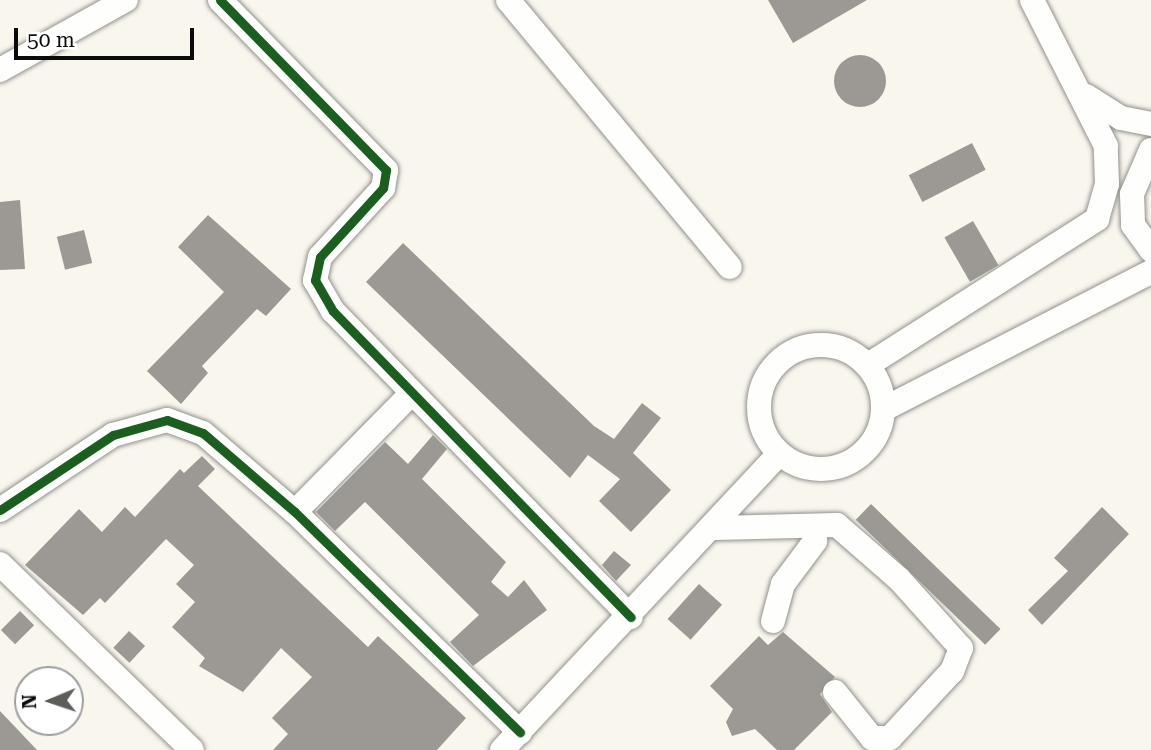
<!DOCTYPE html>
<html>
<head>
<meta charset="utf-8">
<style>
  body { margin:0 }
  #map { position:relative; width:1151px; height:750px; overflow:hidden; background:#f9f6ee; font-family:"Roboto Serif",serif }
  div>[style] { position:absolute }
  .building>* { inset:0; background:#9c9995; transform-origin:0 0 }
  .round { border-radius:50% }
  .roads { filter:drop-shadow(0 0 2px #92918d) drop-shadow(0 0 2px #92918d) }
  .minor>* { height:24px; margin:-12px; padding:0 12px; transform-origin:12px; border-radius:12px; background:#fefefc }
  .minor>.ring { margin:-12px; padding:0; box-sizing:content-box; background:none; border:24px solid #fefefc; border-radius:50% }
  .cycleway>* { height:9px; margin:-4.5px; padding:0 4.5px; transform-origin:4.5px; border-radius:4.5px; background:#1b5e20 }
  span { translate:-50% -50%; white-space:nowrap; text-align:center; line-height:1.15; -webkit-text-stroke:7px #fff; paint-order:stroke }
  .north { position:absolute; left:14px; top:666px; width:70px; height:70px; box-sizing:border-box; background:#fff; border:2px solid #9d9d9d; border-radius:50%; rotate:268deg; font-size:19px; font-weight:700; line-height:28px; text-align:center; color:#0b0b0b }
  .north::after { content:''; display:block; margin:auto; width:24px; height:32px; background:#5e5d5a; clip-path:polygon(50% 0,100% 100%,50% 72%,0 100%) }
  .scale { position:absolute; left:14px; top:28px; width:180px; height:32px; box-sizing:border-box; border:4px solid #0b0b0b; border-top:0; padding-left:9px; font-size:21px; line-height:24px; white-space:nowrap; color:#0b0b0b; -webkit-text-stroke:5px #fff; paint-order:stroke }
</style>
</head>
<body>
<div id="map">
  <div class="building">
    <div style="clip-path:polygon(768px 0,867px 0,793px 43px)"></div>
    <div class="round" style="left:834px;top:55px;width:52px;height:52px"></div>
    <div style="left:972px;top:143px;width:30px;height:71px;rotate:63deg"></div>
    <div style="clip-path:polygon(20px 200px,25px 269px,0 270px,0 202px)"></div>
    <div style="clip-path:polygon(208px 215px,291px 289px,266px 316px,257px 309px,202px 366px,208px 373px,181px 404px,147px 371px,224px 292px,178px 247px)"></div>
    <div style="left:973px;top:221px;width:51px;height:33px;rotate:60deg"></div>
    <div style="left:84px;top:230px;width:34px;height:28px;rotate:76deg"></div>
    <div style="clip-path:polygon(403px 243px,594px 426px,614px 439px,642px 403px,661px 418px,633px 453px,671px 490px,631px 532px,599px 501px,620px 479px,588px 455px,570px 478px,366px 282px)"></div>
    <div style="clip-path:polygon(433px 435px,447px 449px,422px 479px,506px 562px,491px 582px,508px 597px,524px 580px,547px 610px,473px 666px,450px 642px,479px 615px,365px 502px,335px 531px,316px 512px,385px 442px,408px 464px)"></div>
    <div style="clip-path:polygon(202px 456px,215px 469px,198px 486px,368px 647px,378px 636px,466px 718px,437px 750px,273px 750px,288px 734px,272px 718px,312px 677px,281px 648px,243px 692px,199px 666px,205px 658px,172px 627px,195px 602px,176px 584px,194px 565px,166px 539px,105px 603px,100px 598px,83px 615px,25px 565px,79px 509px,102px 532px,125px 507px,135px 517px,180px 469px,184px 473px)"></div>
    <div style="left:871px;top:504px;width:180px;height:22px;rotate:44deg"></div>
    <div style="clip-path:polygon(1102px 507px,1129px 534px,1042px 625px,1028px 610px,1068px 571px,1054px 558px)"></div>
    <div style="clip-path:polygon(614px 551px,631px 565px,616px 581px,602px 565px)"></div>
    <div style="left:699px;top:584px;width:31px;height:47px;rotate:42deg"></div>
    <div style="left:20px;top:611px;width:20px;height:27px;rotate:45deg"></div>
    <div style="left:129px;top:631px;width:22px;height:23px;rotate:43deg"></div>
    <div style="clip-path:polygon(783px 632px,835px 677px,820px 694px,832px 712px,794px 750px,777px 750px,755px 729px,732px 736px,726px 722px,733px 709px,710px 686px,759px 636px,768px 645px)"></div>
    <div style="clip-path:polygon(0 711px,37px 750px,0 750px)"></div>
  </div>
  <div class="roads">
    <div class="minor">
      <div style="left:220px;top:0;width:238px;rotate:45.7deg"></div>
      <div style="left:386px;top:170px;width:18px;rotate:99deg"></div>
      <div style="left:383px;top:188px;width:93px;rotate:132.4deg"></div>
      <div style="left:320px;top:257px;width:24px;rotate:102deg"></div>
      <div style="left:315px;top:280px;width:36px;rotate:60deg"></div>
      <div style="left:333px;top:311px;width:427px;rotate:45.8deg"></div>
      <div style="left:508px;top:0;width:347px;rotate:50.3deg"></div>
      <div style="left:0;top:70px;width:144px;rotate:-29.1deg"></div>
      <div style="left:1086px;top:96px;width:41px;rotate:32.2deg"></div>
      <div style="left:1121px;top:118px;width:31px;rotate:11deg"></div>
      <div style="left:1151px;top:150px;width:48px;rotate:113.4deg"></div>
      <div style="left:1132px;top:194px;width:31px;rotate:88deg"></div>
      <div style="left:1133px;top:225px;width:31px;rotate:54deg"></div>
      <div class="ring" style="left:759px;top:345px;width:100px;height:100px"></div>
      <div style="left:868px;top:365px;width:272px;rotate:-32.5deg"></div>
      <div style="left:1097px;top:219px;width:36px;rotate:-74deg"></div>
      <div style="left:1107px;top:184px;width:38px;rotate:-92deg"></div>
      <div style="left:1106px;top:146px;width:164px;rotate:-116.9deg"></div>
      <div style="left:884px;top:409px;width:300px;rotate:-27.2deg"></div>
      <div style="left:0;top:510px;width:136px;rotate:-33.6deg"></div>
      <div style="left:113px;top:435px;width:56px;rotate:-15.5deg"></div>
      <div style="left:167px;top:420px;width:38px;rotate:20deg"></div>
      <div style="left:203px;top:433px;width:121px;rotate:40.7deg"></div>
      <div style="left:295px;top:512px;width:315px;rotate:44.4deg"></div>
      <div style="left:295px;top:512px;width:167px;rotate:-45.5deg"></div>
      <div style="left:716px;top:528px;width:121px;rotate:-1.4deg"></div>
      <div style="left:837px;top:525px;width:82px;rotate:41.1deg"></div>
      <div style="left:899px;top:579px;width:93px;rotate:48.1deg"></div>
      <div style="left:961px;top:648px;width:25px;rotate:111deg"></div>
      <div style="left:952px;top:671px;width:91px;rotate:132.8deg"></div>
      <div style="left:890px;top:738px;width:18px;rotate:180deg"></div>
      <div style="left:872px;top:738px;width:59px;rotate:-128.8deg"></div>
      <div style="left:0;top:564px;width:267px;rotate:44.1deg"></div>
      <div style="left:773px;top:621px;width:38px;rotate:-75deg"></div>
      <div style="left:783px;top:584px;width:54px;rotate:-53.3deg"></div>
      <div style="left:815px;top:541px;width:13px;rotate:-90deg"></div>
      <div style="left:502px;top:750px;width:405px;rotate:-46.9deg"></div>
    </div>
  </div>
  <div class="cycleway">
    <div style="left:220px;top:0;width:238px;rotate:45.7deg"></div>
    <div style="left:386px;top:170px;width:18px;rotate:99deg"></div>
    <div style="left:383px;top:188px;width:93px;rotate:132.4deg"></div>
    <div style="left:320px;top:257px;width:24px;rotate:102deg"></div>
    <div style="left:315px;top:280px;width:36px;rotate:60deg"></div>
    <div style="left:333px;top:311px;width:427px;rotate:45.8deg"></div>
    <div style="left:0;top:510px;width:136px;rotate:-33.6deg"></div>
    <div style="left:113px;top:435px;width:56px;rotate:-15.5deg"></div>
    <div style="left:167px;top:420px;width:38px;rotate:20deg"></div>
    <div style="left:203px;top:433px;width:121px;rotate:40.7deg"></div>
    <div style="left:295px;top:512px;width:315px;rotate:44.4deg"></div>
  </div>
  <div class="north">N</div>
  <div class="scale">50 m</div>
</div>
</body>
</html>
